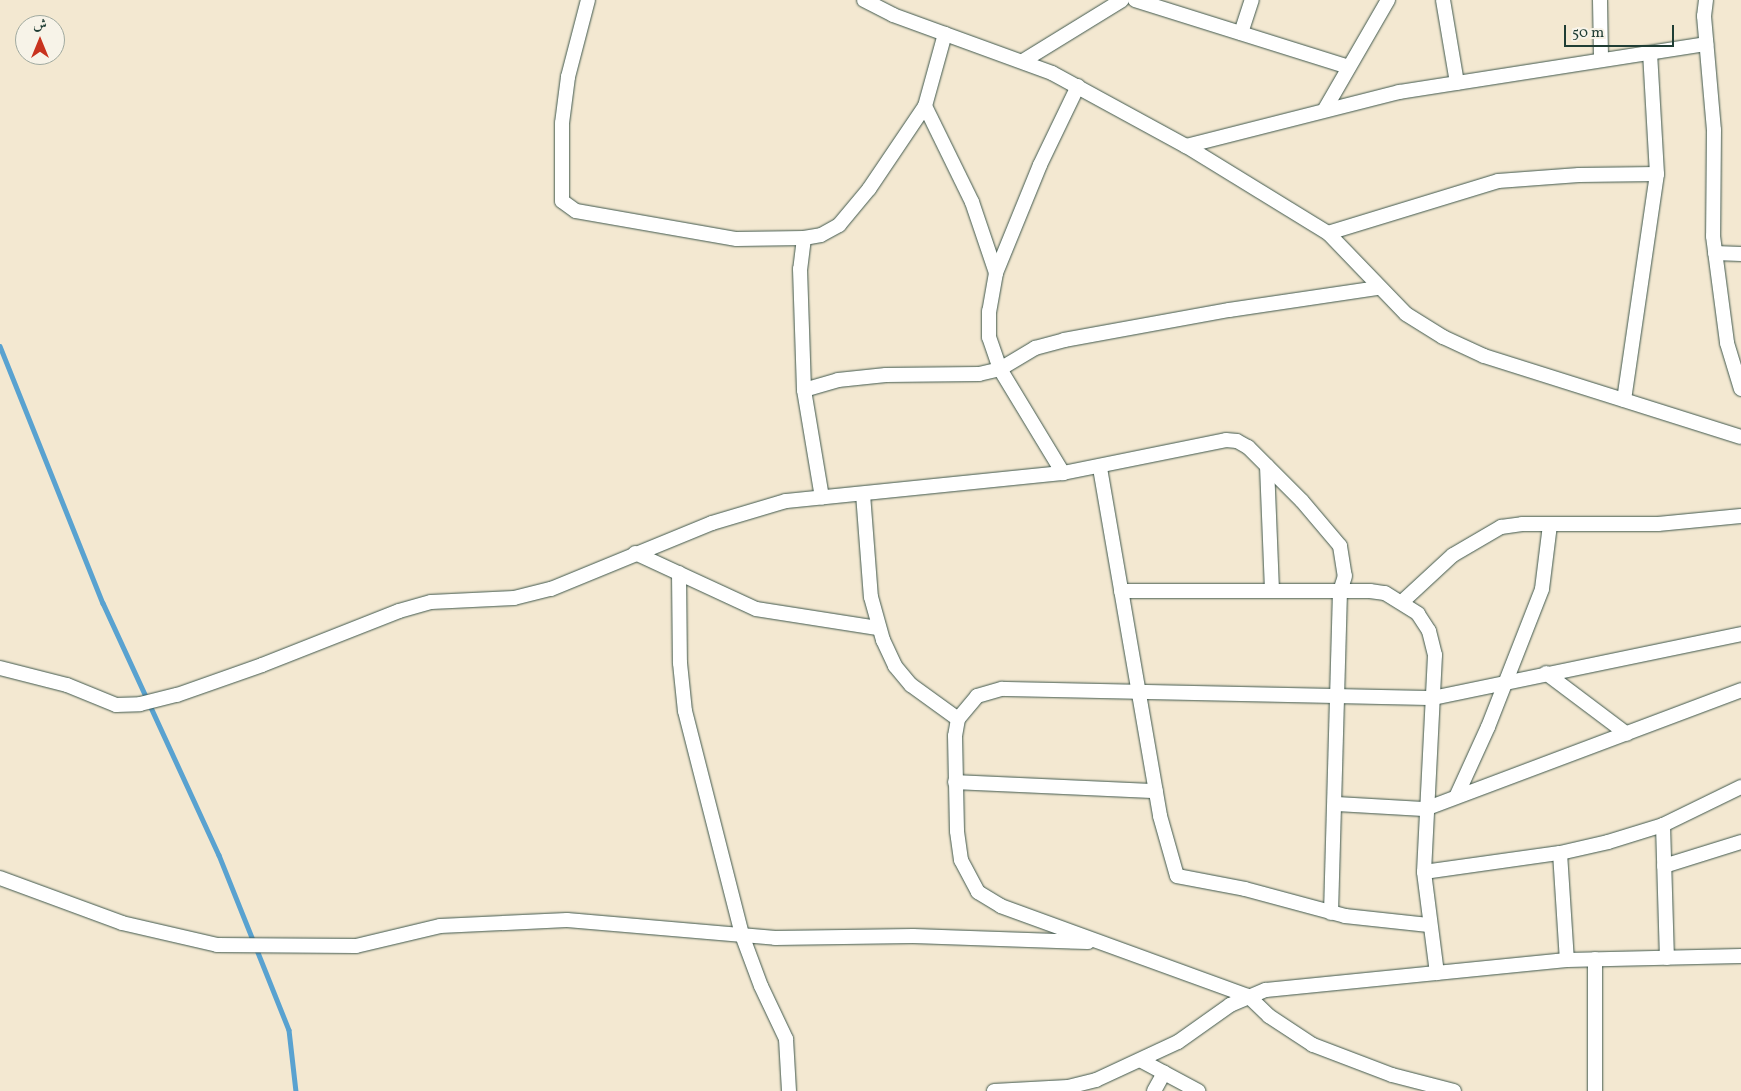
<!DOCTYPE html>
<html>
<head>
<meta charset="utf-8">
<style>
  body { margin:0 }
  #map { position:relative; width:1741px; height:1091px; overflow:hidden; background:#f3e8d1; font-family:Vollkorn,Amiri,serif }
  div>[style] { position:absolute }
  .stream>* { height:4.5px; margin:-2.25px; padding:0 2.25px; transform-origin:2.25px; border-radius:2.25px; background:#59a2d0 }
  .roads { filter:drop-shadow(0 0 1px #3f574c) drop-shadow(0 0 1px #3f574c) }
  .street>* { height:14px; margin:-7px; padding:0 7px; transform-origin:7px; border-radius:7px; background:#fff }
  span { translate:-50% -50%; white-space:nowrap; text-align:center; line-height:1.15; -webkit-text-stroke:4.5px #f7f3e8; paint-order:stroke }
  .north { position:absolute; left:15px; top:15px; width:50px; height:50px; box-sizing:border-box; background:#f7f3e8; border:1px solid #a1aaa0; border-radius:50%; rotate:0deg; font-size:14px; font-weight:700; line-height:20px; text-align:center; color:#1f3d34 }
  .north::after { content:''; display:block; margin:auto; width:18px; height:22px; background:#c8321e; clip-path:polygon(50% 0,100% 100%,50% 72%,0 100%) }
  .scale { position:absolute; left:1564px; top:25px; width:110px; height:22px; box-sizing:border-box; border:2px solid #1f3d34; border-top:0; padding-left:6px; font-size:15px; line-height:18px; white-space:nowrap; color:#1f3d34; -webkit-text-stroke:4px #f7f3e8; paint-order:stroke }
</style>
</head>
<body>
<div id="map">
  <div class="stream">
    <div style="left:0;top:346px;width:277px;rotate:68.2deg"></div>
    <div style="left:103px;top:603px;width:277px;rotate:65.3deg"></div>
    <div style="left:219px;top:855px;width:188px;rotate:68.2deg"></div>
    <div style="left:289px;top:1030px;width:61px;rotate:83.5deg"></div>
  </div>
  <div class="roads">
    <div class="street">
      <div style="left:588px;top:0;width:80px;rotate:104.6deg"></div>
      <div style="left:568px;top:77px;width:46px;rotate:97.4deg"></div>
      <div style="left:562px;top:123px;width:78px;rotate:90deg"></div>
      <div style="left:562px;top:201px;width:17px;rotate:36deg"></div>
      <div style="left:576px;top:211px;width:163px;rotate:9.9deg"></div>
      <div style="left:737px;top:239px;width:67px;rotate:-0.9deg"></div>
      <div style="left:804px;top:238px;width:17px;rotate:-10deg"></div>
      <div style="left:821px;top:235px;width:21px;rotate:-29deg"></div>
      <div style="left:839px;top:225px;width:47px;rotate:-50.2deg"></div>
      <div style="left:869px;top:189px;width:100px;rotate:-56deg"></div>
      <div style="left:925px;top:106px;width:75px;rotate:-74.5deg"></div>
      <div style="left:864px;top:0;width:33px;rotate:27deg"></div>
      <div style="left:893px;top:15px;width:169px;rotate:20deg"></div>
      <div style="left:1052px;top:73px;width:153px;rotate:28.6deg"></div>
      <div style="left:1186px;top:146px;width:167px;rotate:31.5deg"></div>
      <div style="left:1328px;top:233px;width:112px;rotate:46.1deg"></div>
      <div style="left:1406px;top:314px;width:44px;rotate:31.9deg"></div>
      <div style="left:1443px;top:337px;width:45px;rotate:24.9deg"></div>
      <div style="left:1484px;top:356px;width:269px;rotate:17.5deg"></div>
      <div style="left:1135px;top:0;width:224px;rotate:17.4deg"></div>
      <div style="left:1443px;top:0;width:84px;rotate:80.4deg"></div>
      <div style="left:1600px;top:0;width:60px;rotate:89deg"></div>
      <div style="left:1706px;top:0;width:16px;rotate:97deg"></div>
      <div style="left:1704px;top:16px;width:114px;rotate:85deg"></div>
      <div style="left:1714px;top:130px;width:106px;rotate:90.5deg"></div>
      <div style="left:1713px;top:236px;width:108px;rotate:82.5deg"></div>
      <div style="left:1727px;top:343px;width:48px;rotate:73.1deg"></div>
      <div style="left:1241px;top:33px;width:35px;rotate:-72deg"></div>
      <div style="left:1023px;top:61px;width:116px;rotate:-31.6deg"></div>
      <div style="left:1078px;top:86px;width:88px;rotate:115.7deg"></div>
      <div style="left:1040px;top:165px;width:117px;rotate:112.2deg"></div>
      <div style="left:996px;top:273px;width:39px;rotate:100deg"></div>
      <div style="left:989px;top:311px;width:26px;rotate:90deg"></div>
      <div style="left:989px;top:337px;width:34px;rotate:71deg"></div>
      <div style="left:1000px;top:369px;width:122px;rotate:58.8deg"></div>
      <div style="left:1063px;top:473px;width:166px;rotate:-11.4deg"></div>
      <div style="left:1226px;top:440px;width:11px;rotate:5deg"></div>
      <div style="left:1237px;top:441px;width:13px;rotate:29deg"></div>
      <div style="left:1248px;top:447px;width:76px;rotate:45deg"></div>
      <div style="left:1302px;top:501px;width:59px;rotate:49.8deg"></div>
      <div style="left:1340px;top:546px;width:30px;rotate:81deg"></div>
      <div style="left:1345px;top:576px;width:16px;rotate:108deg"></div>
      <div style="left:1340px;top:591px;width:322px;rotate:91.6deg"></div>
      <div style="left:925px;top:106px;width:107px;rotate:63.9deg"></div>
      <div style="left:972px;top:202px;width:75px;rotate:71.3deg"></div>
      <div style="left:1325px;top:109px;width:126px;rotate:-60deg"></div>
      <div style="left:1186px;top:146px;width:220px;rotate:-14.2deg"></div>
      <div style="left:1399px;top:92px;width:311px;rotate:-8.9deg"></div>
      <div style="left:1328px;top:233px;width:178px;rotate:-17deg"></div>
      <div style="left:1498px;top:181px;width:81px;rotate:-4.2deg"></div>
      <div style="left:1579px;top:175px;width:78px;rotate:-0.7deg"></div>
      <div style="left:804px;top:238px;width:31px;rotate:97deg"></div>
      <div style="left:800px;top:269px;width:121px;rotate:88.1deg"></div>
      <div style="left:804px;top:390px;width:109px;rotate:80.5deg"></div>
      <div style="left:1715px;top:253px;width:26px;rotate:2deg"></div>
      <div style="left:804px;top:390px;width:35px;rotate:-16deg"></div>
      <div style="left:838px;top:380px;width:48px;rotate:-5.9deg"></div>
      <div style="left:886px;top:375px;width:93px;rotate:-0.6deg"></div>
      <div style="left:979px;top:374px;width:22px;rotate:-13deg"></div>
      <div style="left:1000px;top:369px;width:41px;rotate:-31deg"></div>
      <div style="left:1035px;top:348px;width:30px;rotate:-15deg"></div>
      <div style="left:1064px;top:340px;width:168px;rotate:-10.3deg"></div>
      <div style="left:1229px;top:310px;width:151px;rotate:-8.4deg"></div>
      <div style="left:1624px;top:400px;width:228px;rotate:-81.7deg"></div>
      <div style="left:1657px;top:174px;width:121px;rotate:-93.3deg"></div>
      <div style="left:1267px;top:466px;width:125px;rotate:87.7deg"></div>
      <div style="left:1100px;top:468px;width:353px;rotate:80.2deg"></div>
      <div style="left:1160px;top:816px;width:62px;rotate:74.2deg"></div>
      <div style="left:1177px;top:876px;width:69px;rotate:10.8deg"></div>
      <div style="left:1245px;top:889px;width:104px;rotate:15.1deg"></div>
      <div style="left:1345px;top:916px;width:84px;rotate:6.1deg"></div>
      <div style="left:863px;top:494px;width:103px;rotate:85.6deg"></div>
      <div style="left:871px;top:597px;width:45px;rotate:74.4deg"></div>
      <div style="left:883px;top:640px;width:29px;rotate:65deg"></div>
      <div style="left:895px;top:666px;width:25px;rotate:50deg"></div>
      <div style="left:911px;top:685px;width:58px;rotate:35.9deg"></div>
      <div style="left:635px;top:553px;width:133px;rotate:24.8deg"></div>
      <div style="left:756px;top:609px;width:123px;rotate:8.9deg"></div>
      <div style="left:679px;top:573px;width:90px;rotate:89.4deg"></div>
      <div style="left:680px;top:663px;width:48px;rotate:84.1deg"></div>
      <div style="left:685px;top:711px;width:231px;rotate:75.7deg"></div>
      <div style="left:742px;top:935px;width:54px;rotate:69.6deg"></div>
      <div style="left:761px;top:986px;width:59px;rotate:64.7deg"></div>
      <div style="left:786px;top:1039px;width:52px;rotate:86.7deg"></div>
      <div style="left:1121px;top:591px;width:249px"></div>
      <div style="left:1370px;top:591px;width:15px;rotate:8deg"></div>
      <div style="left:1385px;top:593px;width:39px;rotate:32deg"></div>
      <div style="left:1418px;top:614px;width:20px;rotate:57deg"></div>
      <div style="left:1429px;top:631px;width:25px;rotate:76deg"></div>
      <div style="left:1435px;top:655px;width:217px;rotate:92.9deg"></div>
      <div style="left:1424px;top:872px;width:102px;rotate:82.7deg"></div>
      <div style="left:1402px;top:602px;width:69px;rotate:-42.7deg"></div>
      <div style="left:1453px;top:555px;width:56px;rotate:-30.3deg"></div>
      <div style="left:1501px;top:527px;width:21px;rotate:-8deg"></div>
      <div style="left:1522px;top:524px;width:136px"></div>
      <div style="left:1658px;top:524px;width:83px;rotate:-5.5deg"></div>
      <div style="left:0;top:668px;width:69px;rotate:14.2deg"></div>
      <div style="left:67px;top:685px;width:53px;rotate:22.2deg"></div>
      <div style="left:116px;top:705px;width:24px;rotate:-2deg"></div>
      <div style="left:140px;top:704px;width:38px;rotate:-14deg"></div>
      <div style="left:177px;top:695px;width:90px;rotate:-19.4deg"></div>
      <div style="left:262px;top:665px;width:147px;rotate:-21.5deg"></div>
      <div style="left:399px;top:611px;width:33px;rotate:-16deg"></div>
      <div style="left:431px;top:602px;width:83px;rotate:-2.8deg"></div>
      <div style="left:514px;top:598px;width:38px;rotate:-14deg"></div>
      <div style="left:551px;top:589px;width:174px;rotate:-22.3deg"></div>
      <div style="left:712px;top:523px;width:77px;rotate:-16.6deg"></div>
      <div style="left:786px;top:501px;width:278px;rotate:-5.8deg"></div>
      <div style="left:1546px;top:673px;width:101px;rotate:37deg"></div>
      <div style="left:955px;top:782px;width:201px;rotate:2.6deg"></div>
      <div style="left:1457px;top:795px;width:75px;rotate:-65.5deg"></div>
      <div style="left:1488px;top:727px;width:148px;rotate:-68.6deg"></div>
      <div style="left:1542px;top:589px;width:64px;rotate:-82.9deg"></div>
      <div style="left:1335px;top:804px;width:90px;rotate:3.2deg"></div>
      <div style="left:1425px;top:809px;width:338px;rotate:-20.6deg"></div>
      <div style="left:1663px;top:825px;width:133px;rotate:88.3deg"></div>
      <div style="left:1560px;top:853px;width:107px;rotate:86.3deg"></div>
      <div style="left:1664px;top:866px;width:81px;rotate:-17.3deg"></div>
      <div style="left:1424px;top:872px;width:137px;rotate:-8deg"></div>
      <div style="left:1560px;top:853px;width:49px;rotate:-12.9deg"></div>
      <div style="left:1608px;top:842px;width:58px;rotate:-17.2deg"></div>
      <div style="left:1663px;top:825px;width:87px;rotate:-26deg"></div>
      <div style="left:0;top:878px;width:130px;rotate:20.2deg"></div>
      <div style="left:122px;top:923px;width:98px;rotate:13deg"></div>
      <div style="left:217px;top:945px;width:139px;rotate:0.4deg"></div>
      <div style="left:356px;top:946px;width:86px;rotate:-13.4deg"></div>
      <div style="left:440px;top:926px;width:127px;rotate:-2.7deg"></div>
      <div style="left:567px;top:920px;width:209px;rotate:4.9deg"></div>
      <div style="left:775px;top:938px;width:138px;rotate:-0.8deg"></div>
      <div style="left:913px;top:936px;width:175px;rotate:2deg"></div>
      <div style="left:1595px;top:959px;width:132px;rotate:90deg"></div>
      <div style="left:1142px;top:1061px;width:64px;rotate:28.2deg"></div>
      <div style="left:994px;top:1091px;width:74px;rotate:-3.1deg"></div>
      <div style="left:1068px;top:1087px;width:29px;rotate:-14deg"></div>
      <div style="left:1096px;top:1080px;width:90px;rotate:-24.9deg"></div>
      <div style="left:1178px;top:1042px;width:64px;rotate:-35.4deg"></div>
      <div style="left:1230px;top:1005px;width:39px;rotate:-23deg"></div>
      <div style="left:1266px;top:990px;width:302px;rotate:-5.7deg"></div>
      <div style="left:1567px;top:960px;width:174px;rotate:-1.3deg"></div>
      <div style="left:1154px;top:1091px;width:21px;rotate:-61deg"></div>
      <div style="left:1454px;top:1091px;width:64px;rotate:-165.5deg"></div>
      <div style="left:1392px;top:1075px;width:85px;rotate:-159.2deg"></div>
      <div style="left:1313px;top:1045px;width:53px;rotate:-146.6deg"></div>
      <div style="left:1269px;top:1016px;width:29px;rotate:-136deg"></div>
      <div style="left:1248px;top:996px;width:263px;rotate:-160deg"></div>
      <div style="left:1001px;top:906px;width:27px;rotate:-149deg"></div>
      <div style="left:978px;top:892px;width:36px;rotate:-118deg"></div>
      <div style="left:961px;top:860px;width:29px;rotate:-98deg"></div>
      <div style="left:957px;top:831px;width:95px;rotate:-91.2deg"></div>
      <div style="left:955px;top:736px;width:17px;rotate:-80deg"></div>
      <div style="left:958px;top:719px;width:30px;rotate:-50deg"></div>
      <div style="left:977px;top:696px;width:26px;rotate:-16deg"></div>
      <div style="left:1002px;top:689px;width:431px;rotate:1.2deg"></div>
      <div style="left:1433px;top:698px;width:315px;rotate:-11.7deg"></div>
    </div>
  </div>
  <div class="north">ش</div>
  <div class="scale">50 m</div>
</div>
</body>
</html>
